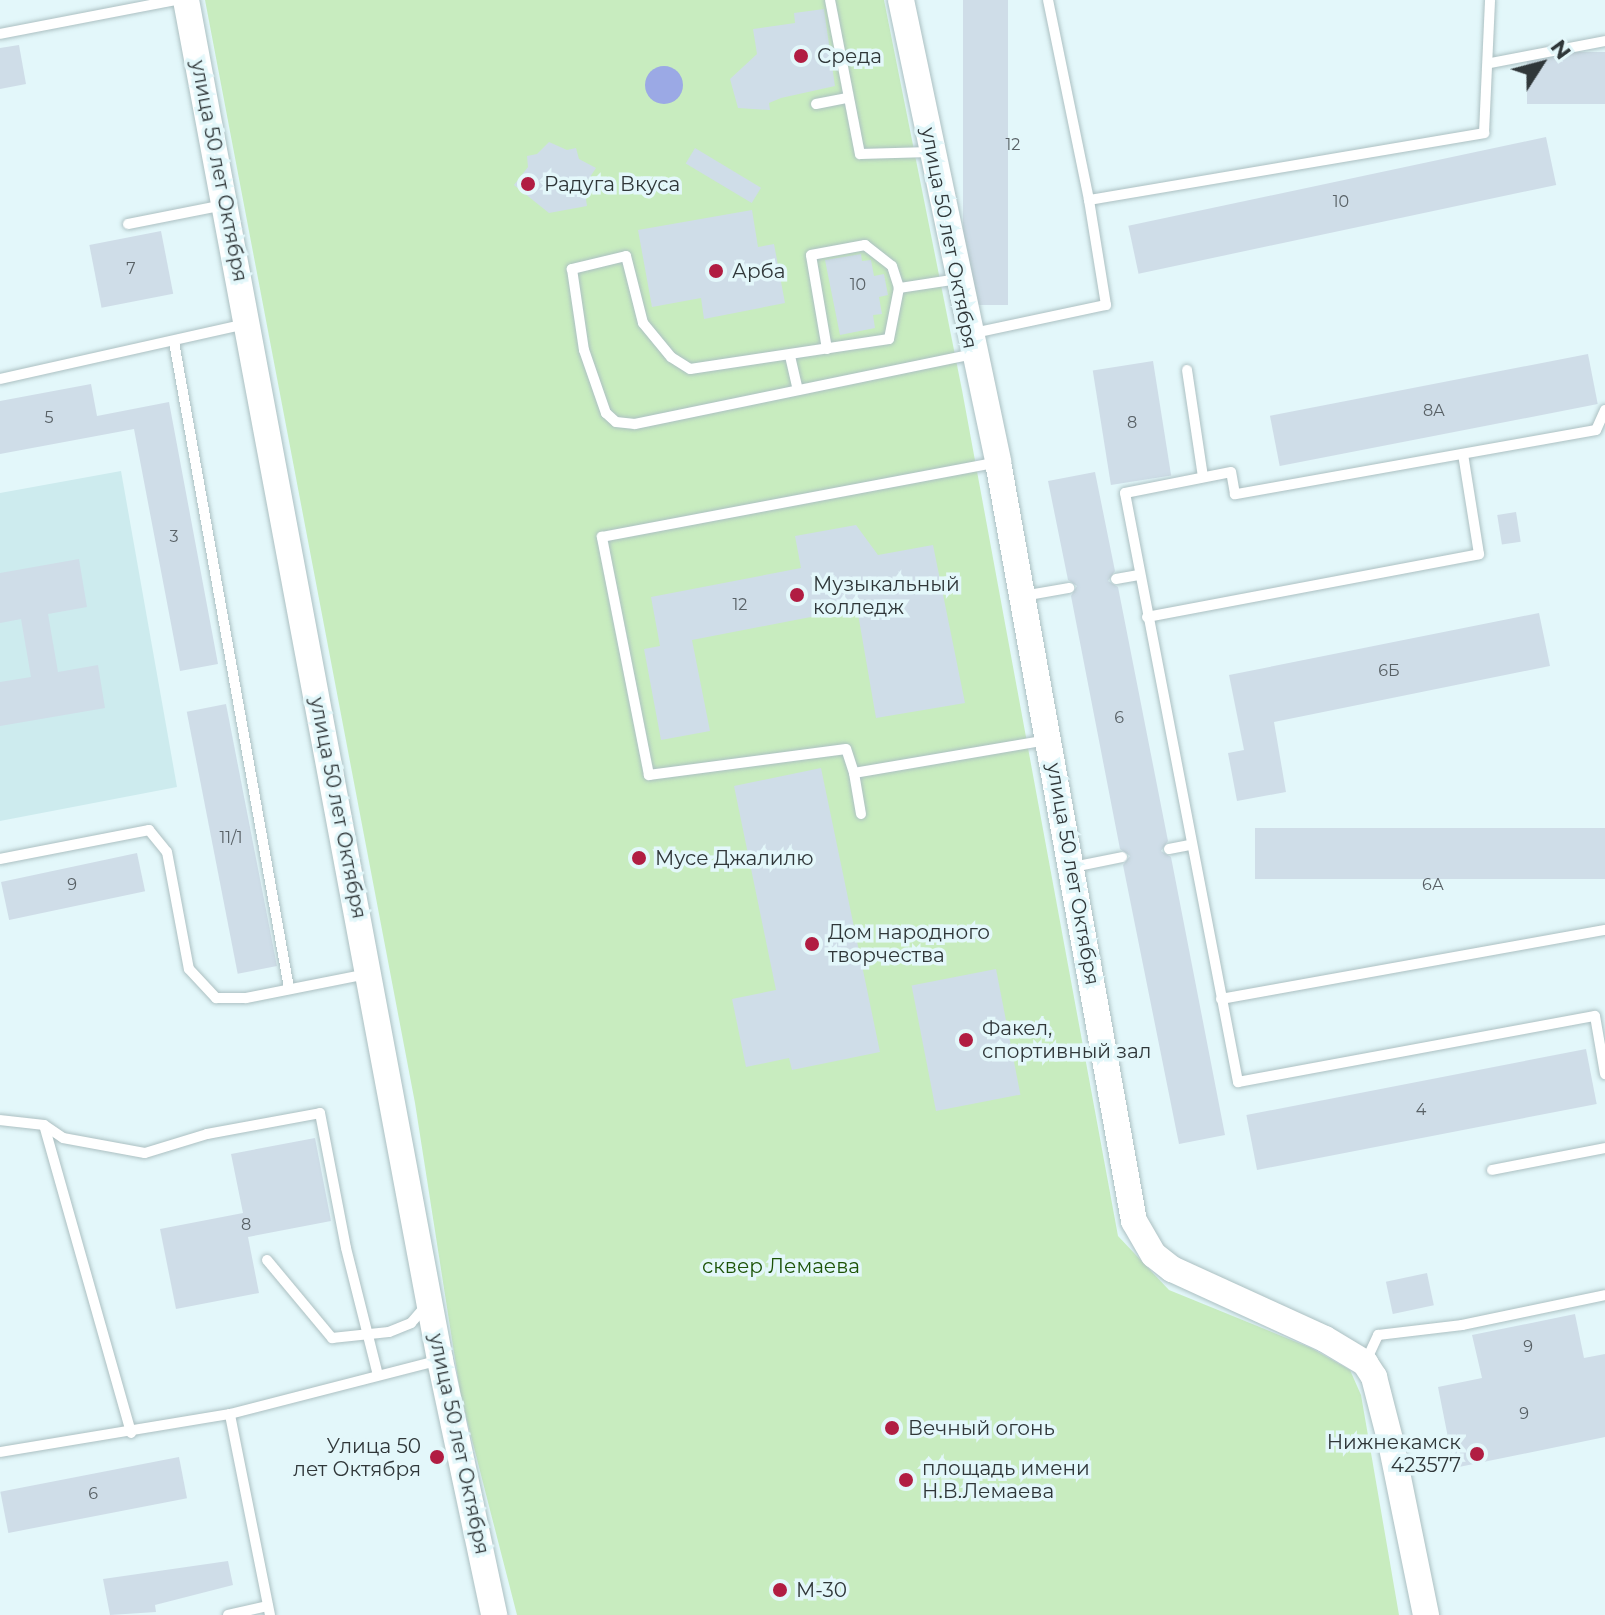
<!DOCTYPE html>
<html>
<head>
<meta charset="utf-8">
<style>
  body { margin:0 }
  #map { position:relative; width:1605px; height:1615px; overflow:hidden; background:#e3f7fa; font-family:Montserrat,sans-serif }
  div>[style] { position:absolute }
  .built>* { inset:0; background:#cdebee }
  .green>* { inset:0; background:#c8ecbf }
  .water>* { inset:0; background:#9ba9e5 }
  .round { border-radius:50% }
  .building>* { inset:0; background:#cfdde8; transform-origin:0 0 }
  .roads { filter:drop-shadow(0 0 2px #acc0c2) drop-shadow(0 0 2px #acc0c2) }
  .service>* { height:10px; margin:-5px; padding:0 5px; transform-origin:5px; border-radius:5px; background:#fff }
  .tertiary>* { height:26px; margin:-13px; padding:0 13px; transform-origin:13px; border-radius:13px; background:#fff }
  .dots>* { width:22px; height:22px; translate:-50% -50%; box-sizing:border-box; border:4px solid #e3f7fa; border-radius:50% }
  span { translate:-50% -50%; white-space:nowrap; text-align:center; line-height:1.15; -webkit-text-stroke:7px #e3f7fa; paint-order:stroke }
  .number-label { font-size:16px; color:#586065 }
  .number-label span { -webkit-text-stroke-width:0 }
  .poi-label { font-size:20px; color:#303739 }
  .left { translate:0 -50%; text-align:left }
  .right { translate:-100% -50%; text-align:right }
  .street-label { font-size:20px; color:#303739 }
  .park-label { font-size:20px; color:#1c5307 }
  .north { position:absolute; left:1501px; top:24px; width:80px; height:80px; -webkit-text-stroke:6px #e3f7fa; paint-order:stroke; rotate:54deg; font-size:22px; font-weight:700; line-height:32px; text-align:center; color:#303739 }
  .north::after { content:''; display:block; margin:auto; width:28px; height:36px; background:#303739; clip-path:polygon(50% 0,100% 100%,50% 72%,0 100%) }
</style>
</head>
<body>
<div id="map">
  <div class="built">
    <div style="clip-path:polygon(121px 471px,177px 787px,0 821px,0 493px)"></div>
  </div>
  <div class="green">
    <div style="clip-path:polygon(205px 0,884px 0,962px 390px,1118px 1236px,1169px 1290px,1311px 1348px,1350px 1370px,1361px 1395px,1399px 1615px,517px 1615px,461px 1397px,415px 1103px)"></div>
  </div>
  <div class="water">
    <div class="round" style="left:645px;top:66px;width:38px;height:38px"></div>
  </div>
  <div class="building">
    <div style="left:963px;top:0;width:45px;height:305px"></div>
    <div style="clip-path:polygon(824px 9px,835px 86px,781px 98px,769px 103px,770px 110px,738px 108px,730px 79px,757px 54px,753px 29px,795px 23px,794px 13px)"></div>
    <div style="clip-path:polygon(19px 45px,26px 84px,0 89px,0 48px)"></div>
    <div style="left:1605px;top:52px;width:52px;height:78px;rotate:90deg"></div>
    <div style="left:1546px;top:137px;width:49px;height:427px;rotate:78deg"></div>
    <div style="clip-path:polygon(549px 142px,567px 150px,576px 148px,579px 159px,596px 168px,584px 186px,587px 206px,549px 213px,514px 185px,528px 167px,527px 156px,537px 154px)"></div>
    <div style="left:695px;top:148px;width:77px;height:18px;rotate:31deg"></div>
    <div style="clip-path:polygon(752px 210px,758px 247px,774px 244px,785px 303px,704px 319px,701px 298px,652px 307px,638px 230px)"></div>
    <div style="left:161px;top:231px;width:64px;height:73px;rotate:79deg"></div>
    <div style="clip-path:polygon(861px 254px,862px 261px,871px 260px,874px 276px,884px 274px,888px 295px,879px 297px,882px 314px,873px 315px,875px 328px,840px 335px,825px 260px)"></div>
    <div style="left:1588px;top:354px;width:51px;height:324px;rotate:79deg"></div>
    <div style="left:1153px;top:361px;width:116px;height:61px;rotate:81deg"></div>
    <div style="clip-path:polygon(91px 384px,97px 416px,169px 402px,218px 664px,180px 671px,134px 429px,0 454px,0 401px)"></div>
    <div style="clip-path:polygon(1095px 472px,1115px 571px,1108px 581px,1118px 587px,1168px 841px,1161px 851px,1171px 857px,1225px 1135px,1179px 1144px,1123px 865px,1130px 856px,1120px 849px,1071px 596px,1077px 586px,1068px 580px,1048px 481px)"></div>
    <div style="left:1516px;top:512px;width:30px;height:19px;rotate:81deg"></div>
    <div style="clip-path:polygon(856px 525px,878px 555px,933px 545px,965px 703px,876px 718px,857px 608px,692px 640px,710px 731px,661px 740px,644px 649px,660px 646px,651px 597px,801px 568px,795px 536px)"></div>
    <div style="clip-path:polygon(79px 559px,87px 607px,48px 614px,58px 672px,98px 665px,105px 708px,0 726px,0 682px,31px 677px,21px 619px,0 623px,0 573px)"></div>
    <div style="clip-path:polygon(1539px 613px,1550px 666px,1274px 722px,1286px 792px,1237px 801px,1228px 753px,1244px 750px,1229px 675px)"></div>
    <div style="left:226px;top:704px;width:267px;height:40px;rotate:79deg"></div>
    <div style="clip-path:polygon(821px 768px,880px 1052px,792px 1070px,789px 1058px,746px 1067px,732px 999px,776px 990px,734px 786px)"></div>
    <div style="left:1605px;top:828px;width:51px;height:350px;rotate:90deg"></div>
    <div style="left:137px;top:853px;width:39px;height:139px;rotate:78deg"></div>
    <div style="left:996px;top:969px;width:128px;height:86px;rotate:79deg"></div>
    <div style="left:1586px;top:1049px;width:56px;height:346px;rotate:79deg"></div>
    <div style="clip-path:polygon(315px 1138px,331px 1221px,248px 1237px,259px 1293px,176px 1309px,160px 1229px,243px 1213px,231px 1154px)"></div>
    <div style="left:1427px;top:1273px;width:33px;height:42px;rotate:78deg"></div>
    <div style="clip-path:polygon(1575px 1314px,1584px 1358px,1605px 1354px,1605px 1437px,1454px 1468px,1438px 1387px,1482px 1378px,1472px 1335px)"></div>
    <div style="left:179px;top:1457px;width:42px;height:182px;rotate:79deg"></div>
    <div style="clip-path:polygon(228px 1561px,233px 1585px,155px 1605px,156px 1612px,110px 1615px,103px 1579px)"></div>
  </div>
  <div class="roads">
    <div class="service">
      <div style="left:830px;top:0;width:157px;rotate:79deg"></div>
      <div style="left:860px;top:154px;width:70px;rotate:-1.6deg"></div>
      <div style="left:1048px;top:0;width:204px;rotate:78.4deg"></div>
      <div style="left:1089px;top:200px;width:401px;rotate:-9.6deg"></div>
      <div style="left:1484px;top:133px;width:133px;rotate:-87.4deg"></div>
      <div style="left:0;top:34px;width:179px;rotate:-10.9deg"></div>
      <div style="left:1491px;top:63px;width:116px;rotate:-10.9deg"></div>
      <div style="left:816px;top:104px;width:32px;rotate:-11deg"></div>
      <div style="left:128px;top:224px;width:98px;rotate:-11.2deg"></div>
      <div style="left:958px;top:279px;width:60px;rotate:171.3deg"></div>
      <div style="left:899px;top:288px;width:52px;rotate:101.1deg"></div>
      <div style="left:889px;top:339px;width:201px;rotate:171.4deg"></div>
      <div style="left:690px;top:369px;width:22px;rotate:-148deg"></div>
      <div style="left:671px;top:357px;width:44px;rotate:-129.5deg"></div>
      <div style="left:643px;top:323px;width:69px;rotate:-104.2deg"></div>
      <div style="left:626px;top:256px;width:56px;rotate:166.5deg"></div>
      <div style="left:572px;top:269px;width:82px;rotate:81.6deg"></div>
      <div style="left:584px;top:350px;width:67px;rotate:70.8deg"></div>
      <div style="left:606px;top:413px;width:13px;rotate:42deg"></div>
      <div style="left:616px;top:422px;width:19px;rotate:6deg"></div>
      <div style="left:635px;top:424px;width:345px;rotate:-11.7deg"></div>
      <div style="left:974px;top:333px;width:135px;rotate:-12deg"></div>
      <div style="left:1106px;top:305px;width:106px;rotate:-99.2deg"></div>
      <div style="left:174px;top:342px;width:656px;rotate:79.91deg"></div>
      <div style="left:827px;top:349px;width:95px;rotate:-99.7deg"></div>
      <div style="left:811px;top:255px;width:55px;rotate:-10.5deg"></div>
      <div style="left:865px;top:245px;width:34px;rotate:38deg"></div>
      <div style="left:892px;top:266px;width:23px;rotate:72deg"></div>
      <div style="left:790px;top:356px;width:32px;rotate:77deg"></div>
      <div style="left:1187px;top:370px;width:108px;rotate:81.5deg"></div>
      <div style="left:0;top:379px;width:252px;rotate:-12.6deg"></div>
      <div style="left:1605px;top:410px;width:22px;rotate:114deg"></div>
      <div style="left:1596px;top:430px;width:367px;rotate:169.9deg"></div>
      <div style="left:1235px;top:494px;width:22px;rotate:-100deg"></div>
      <div style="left:1231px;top:472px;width:108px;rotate:168.8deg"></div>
      <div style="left:1125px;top:493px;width:600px;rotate:79.14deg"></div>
      <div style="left:1238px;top:1082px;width:363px;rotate:-10.5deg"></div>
      <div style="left:1595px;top:1016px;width:59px;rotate:80.2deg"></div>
      <div style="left:1116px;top:579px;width:23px;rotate:-10deg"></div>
      <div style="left:1023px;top:596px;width:47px;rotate:-9.9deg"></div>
      <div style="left:1147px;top:617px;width:338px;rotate:-10.7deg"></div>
      <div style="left:1479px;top:554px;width:101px;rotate:-99.1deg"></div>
      <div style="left:854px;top:773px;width:25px;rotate:-108deg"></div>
      <div style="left:846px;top:749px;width:199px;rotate:172.5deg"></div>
      <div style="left:649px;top:775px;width:243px;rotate:-101.2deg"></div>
      <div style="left:602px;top:537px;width:403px;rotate:-10.7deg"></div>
      <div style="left:861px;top:814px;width:42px;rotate:-99.7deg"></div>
      <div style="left:854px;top:773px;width:197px;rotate:-9.7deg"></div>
      <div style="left:1169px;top:849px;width:21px;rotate:-11deg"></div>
      <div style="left:0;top:859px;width:152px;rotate:-11deg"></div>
      <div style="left:149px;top:830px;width:28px;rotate:51deg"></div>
      <div style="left:167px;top:852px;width:119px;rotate:79.4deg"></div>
      <div style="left:189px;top:969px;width:40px;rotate:47deg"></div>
      <div style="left:216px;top:998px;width:30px"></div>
      <div style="left:246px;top:998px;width:123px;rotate:-11.2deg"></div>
      <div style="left:1073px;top:867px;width:50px;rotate:-11.5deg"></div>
      <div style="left:1221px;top:999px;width:390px;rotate:-10.2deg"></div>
      <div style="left:0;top:1120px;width:44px;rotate:6.5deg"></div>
      <div style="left:44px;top:1125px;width:320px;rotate:74.2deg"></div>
      <div style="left:44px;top:1125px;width:23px;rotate:34deg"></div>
      <div style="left:63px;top:1138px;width:83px;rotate:10.4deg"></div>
      <div style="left:145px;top:1153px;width:65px;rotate:-17deg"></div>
      <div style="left:207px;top:1134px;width:115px;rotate:-10.5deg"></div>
      <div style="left:320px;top:1113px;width:137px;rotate:79.1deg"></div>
      <div style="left:346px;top:1248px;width:131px;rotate:75.9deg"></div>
      <div style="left:1492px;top:1170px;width:115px;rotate:-11deg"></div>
      <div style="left:267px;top:1260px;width:102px;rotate:50.2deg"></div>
      <div style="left:332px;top:1338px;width:57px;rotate:-6deg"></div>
      <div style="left:389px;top:1332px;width:24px;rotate:-22deg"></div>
      <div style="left:411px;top:1323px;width:23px;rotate:-49deg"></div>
      <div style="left:1366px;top:1361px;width:29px;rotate:-65deg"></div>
      <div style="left:1378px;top:1335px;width:85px;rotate:-6.8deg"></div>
      <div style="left:1462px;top:1325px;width:146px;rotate:-11.8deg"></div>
      <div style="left:0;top:1452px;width:233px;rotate:-9.4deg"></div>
      <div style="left:228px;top:1615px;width:41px;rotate:-12.7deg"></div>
      <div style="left:270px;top:1615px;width:205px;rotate:-101.3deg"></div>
      <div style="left:230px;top:1414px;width:217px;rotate:-14.4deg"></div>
    </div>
    <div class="tertiary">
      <div style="left:186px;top:0;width:1384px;rotate:79.42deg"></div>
      <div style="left:440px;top:1360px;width:261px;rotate:78deg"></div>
      <div style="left:901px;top:0;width:472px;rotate:78.1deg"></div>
      <div style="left:998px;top:462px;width:771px;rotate:79.84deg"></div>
      <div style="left:1134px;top:1221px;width:39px;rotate:60deg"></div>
      <div style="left:1154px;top:1255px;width:23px;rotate:38deg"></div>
      <div style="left:1172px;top:1269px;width:168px;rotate:24.6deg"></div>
      <div style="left:1325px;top:1339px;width:47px;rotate:31deg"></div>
      <div style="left:1365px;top:1363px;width:17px;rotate:57deg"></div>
      <div style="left:1374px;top:1377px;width:68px;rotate:75.6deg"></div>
      <div style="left:1391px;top:1443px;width:176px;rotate:78.5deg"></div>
    </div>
  </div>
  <div class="dots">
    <div style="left:801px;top:56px;background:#b11d42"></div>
    <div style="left:528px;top:184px;background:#b11d42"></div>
    <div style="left:716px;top:271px;background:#b11d42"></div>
    <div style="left:797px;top:595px;background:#b11d42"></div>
    <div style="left:639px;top:858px;background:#b11d42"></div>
    <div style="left:812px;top:944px;background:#b11d42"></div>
    <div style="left:966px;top:1040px;background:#b11d42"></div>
    <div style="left:892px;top:1428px;background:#b11d42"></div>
    <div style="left:1477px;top:1454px;background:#b11d42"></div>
    <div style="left:437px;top:1457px;background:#b11d42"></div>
    <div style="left:906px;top:1480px;background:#b11d42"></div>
    <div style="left:780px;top:1590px;background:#b11d42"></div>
  </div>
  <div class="number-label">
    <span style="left:1013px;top:145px">12</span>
    <span style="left:1341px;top:202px">10</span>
    <span style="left:131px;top:269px">7</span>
    <span style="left:858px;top:285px">10</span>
    <span style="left:1434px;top:411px">8А</span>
    <span style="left:49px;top:418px">5</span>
    <span style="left:1132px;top:423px">8</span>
    <span style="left:174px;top:537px">3</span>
    <span style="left:740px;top:605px">12</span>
    <span style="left:1389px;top:671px">6Б</span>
    <span style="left:1119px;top:718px">6</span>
    <span style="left:231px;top:838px">11/1</span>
    <span style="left:72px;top:885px">9</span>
    <span style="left:1433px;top:885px">6А</span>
    <span style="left:1421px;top:1110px">4</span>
    <span style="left:246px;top:1225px">8</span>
    <span style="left:1528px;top:1347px">9</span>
    <span style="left:1524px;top:1414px">9</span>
    <span style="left:93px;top:1494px">6</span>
  </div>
  <div class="poi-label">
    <span class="left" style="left:817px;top:56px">Среда</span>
    <span class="left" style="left:544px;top:184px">Радуга Вкуса</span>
    <span class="left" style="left:732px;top:271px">Арба</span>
    <span class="left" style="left:813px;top:596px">Музыкальный<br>колледж</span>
    <span class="left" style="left:655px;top:858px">Мусе Джалилю</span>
    <span class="left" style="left:828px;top:944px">Дом народного<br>творчества</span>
    <span class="left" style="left:982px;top:1040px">Факел,<br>спортивный зал</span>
    <span class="left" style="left:908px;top:1428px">Вечный огонь</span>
    <span class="right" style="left:1461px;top:1454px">Нижнекамск<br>423577</span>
    <span class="right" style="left:421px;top:1458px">Улица 50<br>лет Октября</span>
    <span class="left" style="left:922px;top:1480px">площадь имени<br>Н.В.Лемаева</span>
    <span class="left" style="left:796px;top:1590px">М-30</span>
  </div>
  <div class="street-label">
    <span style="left:219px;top:171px;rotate:79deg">улица 50 лет Октября</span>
    <span style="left:949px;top:238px;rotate:79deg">улица 50 лет Октября</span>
    <span style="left:338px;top:808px;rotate:79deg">улица 50 лет Октября</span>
    <span style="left:1073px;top:874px;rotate:80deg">улица 50 лет Октября</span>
    <span style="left:459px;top:1444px;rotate:78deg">улица 50 лет Октября</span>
  </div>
  <div class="park-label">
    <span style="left:781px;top:1266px">сквер Лемаева</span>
  </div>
  <div class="north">N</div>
</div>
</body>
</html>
